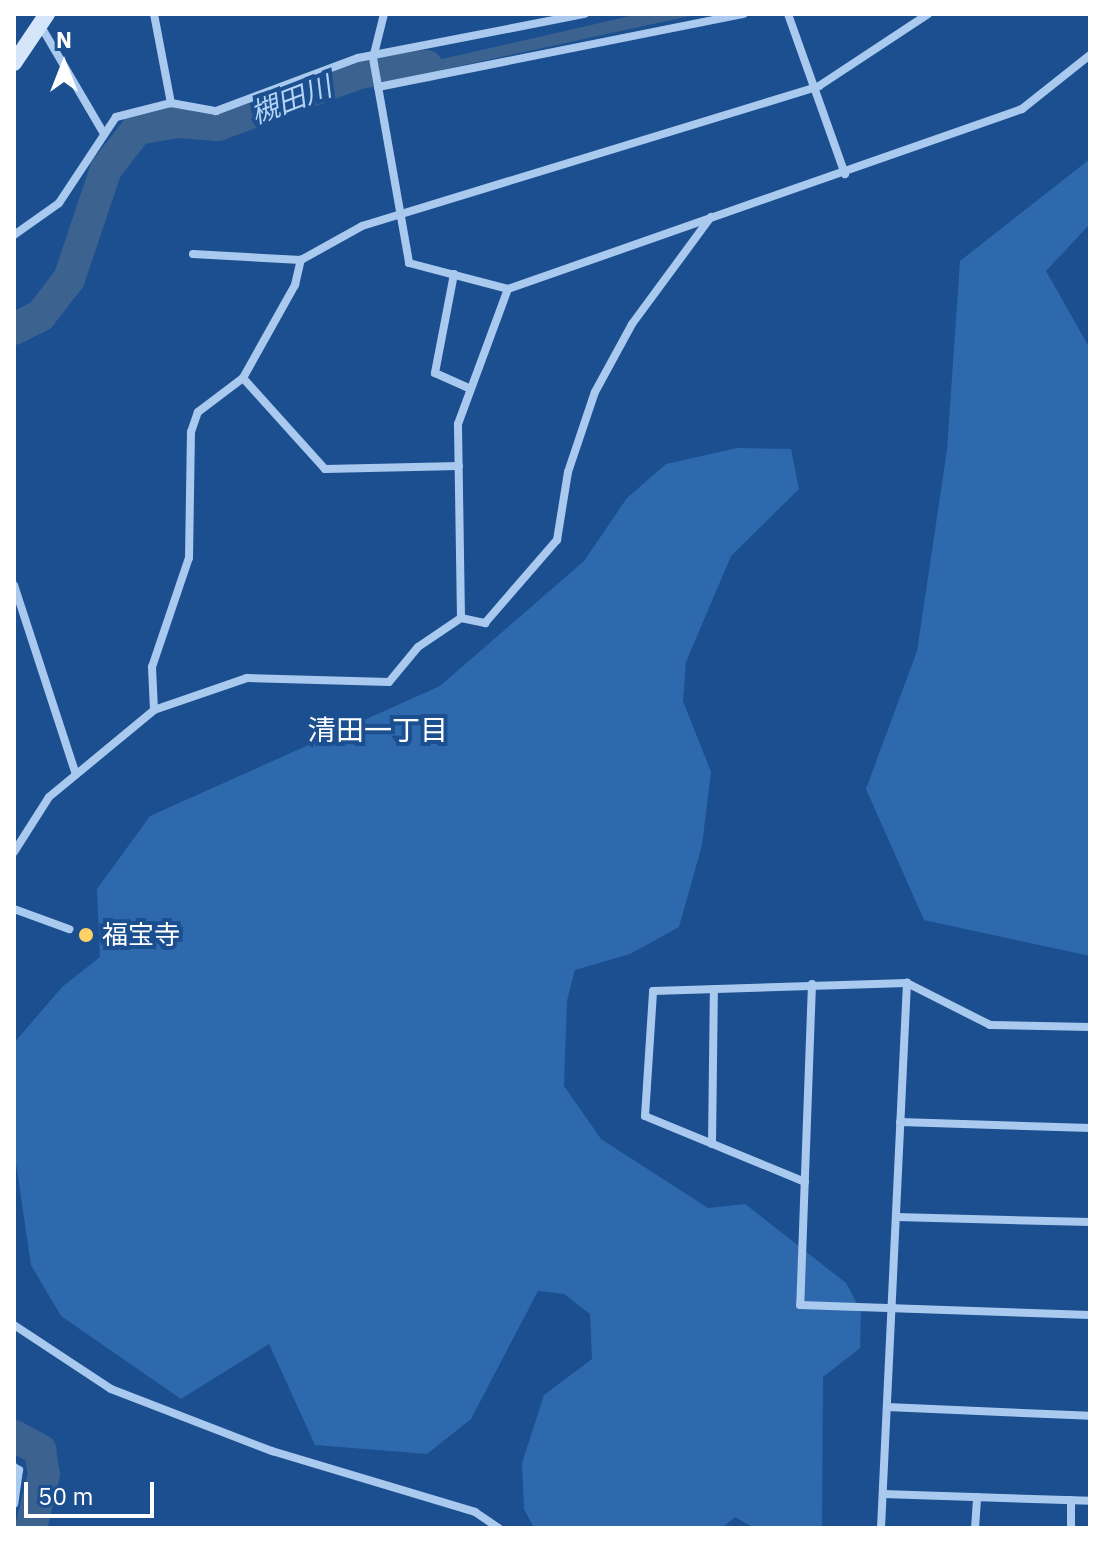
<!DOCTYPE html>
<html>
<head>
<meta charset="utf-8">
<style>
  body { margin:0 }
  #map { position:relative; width:1104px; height:1542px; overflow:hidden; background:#1b4f8f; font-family:"IBM Plex Sans","Noto Sans JP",sans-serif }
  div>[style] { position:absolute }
  .green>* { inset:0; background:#2e69ad }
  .water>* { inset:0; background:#3c6290 }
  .river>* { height:32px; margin:-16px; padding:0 16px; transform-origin:16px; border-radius:16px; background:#3c6290 }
  .street>* { height:8px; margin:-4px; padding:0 4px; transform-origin:4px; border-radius:4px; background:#a9c9ee }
  .secondary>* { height:16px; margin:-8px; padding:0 8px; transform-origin:8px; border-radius:8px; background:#d6e6fa }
  .dots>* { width:22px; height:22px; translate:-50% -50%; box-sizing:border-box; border:4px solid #1b4f8f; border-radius:50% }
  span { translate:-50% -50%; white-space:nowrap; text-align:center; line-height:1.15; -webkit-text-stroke:8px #1b4f8f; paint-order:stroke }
  .poi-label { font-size:26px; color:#fff }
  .left { translate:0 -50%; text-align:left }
  .water-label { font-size:28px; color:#b5d3f5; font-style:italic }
  .neighbourhood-label { font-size:28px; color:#fff }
  .frame { position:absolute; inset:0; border:16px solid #fff; pointer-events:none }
  .north { position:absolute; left:24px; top:24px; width:80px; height:80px; -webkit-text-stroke:6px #1b4f8f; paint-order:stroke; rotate:0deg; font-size:22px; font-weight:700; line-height:32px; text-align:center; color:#fff }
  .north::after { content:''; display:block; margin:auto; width:28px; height:36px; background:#fff; clip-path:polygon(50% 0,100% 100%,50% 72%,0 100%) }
  .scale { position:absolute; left:24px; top:1482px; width:130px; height:36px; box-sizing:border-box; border:4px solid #fff; border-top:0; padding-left:10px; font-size:24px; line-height:28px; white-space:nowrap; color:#fff; -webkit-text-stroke:6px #1b4f8f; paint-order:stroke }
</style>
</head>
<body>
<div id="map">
  <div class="green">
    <div style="clip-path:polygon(1090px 159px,1090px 224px,1046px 271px,1090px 349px,1090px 956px,924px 920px,866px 789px,917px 651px,947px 450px,960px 261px)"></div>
    <div style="clip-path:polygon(737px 448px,791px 449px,799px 489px,731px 556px,686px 662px,683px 701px,711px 772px,702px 845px,679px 927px,630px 954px,575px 970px,567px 1001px,564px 1086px,601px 1139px,708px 1208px,745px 1204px,846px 1283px,861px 1311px,860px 1348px,823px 1377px,822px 1528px,754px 1528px,735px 1517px,722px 1528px,534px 1528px,524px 1509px,522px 1463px,544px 1395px,592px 1359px,590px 1314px,564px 1294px,538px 1291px,471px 1419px,427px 1454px,315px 1445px,269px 1344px,181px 1399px,61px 1316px,31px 1265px,14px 1150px,14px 1043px,62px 987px,100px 957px,97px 889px,150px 816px,440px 686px,584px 561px,627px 498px,666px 464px)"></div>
  </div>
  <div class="water">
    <div style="clip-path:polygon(639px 14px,699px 14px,409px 77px,385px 72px)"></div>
  </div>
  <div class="river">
    <div style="left:14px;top:329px;width:30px;rotate:-27deg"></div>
    <div style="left:41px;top:315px;width:46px;rotate:-52.1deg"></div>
    <div style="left:69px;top:279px;width:116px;rotate:-71.4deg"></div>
    <div style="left:106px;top:169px;width:51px;rotate:-52.2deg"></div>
    <div style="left:137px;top:129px;width:42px;rotate:-9.7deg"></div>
    <div style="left:178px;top:122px;width:40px;rotate:4.3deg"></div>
    <div style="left:218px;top:125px;width:153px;rotate:-20.2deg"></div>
    <div style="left:362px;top:72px;width:65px;rotate:-5.3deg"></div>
    <div style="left:14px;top:1436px;width:30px;rotate:28deg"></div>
    <div style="left:40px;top:1450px;width:24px;rotate:81deg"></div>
    <div style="left:44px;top:1474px;width:56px;rotate:103.5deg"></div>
  </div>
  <div class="street">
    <div style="left:154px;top:14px;width:91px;rotate:79.2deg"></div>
    <div style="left:384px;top:14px;width:45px;rotate:104deg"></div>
    <div style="left:373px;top:58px;width:208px;rotate:80deg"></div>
    <div style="left:409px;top:263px;width:102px;rotate:14.7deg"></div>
    <div style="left:508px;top:289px;width:545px;rotate:-19.3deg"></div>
    <div style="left:1022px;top:109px;width:87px;rotate:-38.5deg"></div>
    <div style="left:788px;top:14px;width:170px;rotate:70.4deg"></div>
    <div style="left:39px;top:23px;width:126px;rotate:59.6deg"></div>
    <div style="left:378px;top:87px;width:373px;rotate:-11.3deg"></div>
    <div style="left:14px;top:235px;width:55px;rotate:-35.4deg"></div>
    <div style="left:59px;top:203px;width:103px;rotate:-56.5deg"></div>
    <div style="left:116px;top:117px;width:57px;rotate:-14.3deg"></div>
    <div style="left:171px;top:103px;width:46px;rotate:10.1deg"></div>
    <div style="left:216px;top:111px;width:152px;rotate:-20.5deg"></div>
    <div style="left:358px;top:58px;width:231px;rotate:-11deg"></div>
    <div style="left:193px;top:254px;width:108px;rotate:3.2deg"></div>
    <div style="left:454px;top:274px;width:101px;rotate:100.9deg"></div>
    <div style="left:435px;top:373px;width:35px;rotate:24deg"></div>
    <div style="left:243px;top:378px;width:122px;rotate:48deg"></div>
    <div style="left:325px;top:469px;width:134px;rotate:-1.3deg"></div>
    <div style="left:14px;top:585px;width:197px;rotate:71.9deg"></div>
    <div style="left:461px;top:618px;width:194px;rotate:-90.9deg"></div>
    <div style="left:458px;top:424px;width:144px;rotate:-69.7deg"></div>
    <div style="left:154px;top:710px;width:43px;rotate:-92.7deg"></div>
    <div style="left:152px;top:667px;width:115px;rotate:-71.3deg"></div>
    <div style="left:189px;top:558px;width:126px;rotate:-89.1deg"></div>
    <div style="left:191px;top:432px;width:21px;rotate:-71deg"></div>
    <div style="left:198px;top:412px;width:56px;rotate:-37.1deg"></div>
    <div style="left:243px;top:378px;width:107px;rotate:-60.8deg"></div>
    <div style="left:295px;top:285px;width:26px;rotate:-77deg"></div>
    <div style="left:301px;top:260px;width:70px;rotate:-29.1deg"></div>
    <div style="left:362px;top:226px;width:478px;rotate:-17deg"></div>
    <div style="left:819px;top:86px;width:131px;rotate:-33.4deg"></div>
    <div style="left:14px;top:852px;width:65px;rotate:-57.5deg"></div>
    <div style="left:49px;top:797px;width:136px;rotate:-39.6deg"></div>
    <div style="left:154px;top:710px;width:98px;rotate:-19deg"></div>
    <div style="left:247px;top:678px;width:142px;rotate:1.6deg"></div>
    <div style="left:389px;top:682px;width:45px;rotate:-50.4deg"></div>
    <div style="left:418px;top:647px;width:52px;rotate:-34deg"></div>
    <div style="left:461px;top:618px;width:25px;rotate:12deg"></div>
    <div style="left:485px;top:623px;width:110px;rotate:-49.1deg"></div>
    <div style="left:557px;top:540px;width:69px;rotate:-80.8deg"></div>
    <div style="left:568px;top:472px;width:84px;rotate:-71.4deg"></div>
    <div style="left:595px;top:392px;width:77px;rotate:-61.4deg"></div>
    <div style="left:632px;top:324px;width:133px;rotate:-53.6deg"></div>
    <div style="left:14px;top:909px;width:59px;rotate:20deg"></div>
    <div style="left:812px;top:984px;width:321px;rotate:92.1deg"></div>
    <div style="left:800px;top:1305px;width:290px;rotate:2deg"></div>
    <div style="left:900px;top:1122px;width:190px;rotate:1.8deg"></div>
    <div style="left:712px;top:1144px;width:155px;rotate:-89.3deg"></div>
    <div style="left:805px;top:1182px;width:173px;rotate:-157.6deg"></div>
    <div style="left:645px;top:1116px;width:125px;rotate:-86.3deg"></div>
    <div style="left:653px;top:991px;width:254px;rotate:-1.8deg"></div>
    <div style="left:907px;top:983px;width:93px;rotate:26.8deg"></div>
    <div style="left:990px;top:1025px;width:100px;rotate:1.1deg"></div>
    <div style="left:896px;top:1217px;width:194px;rotate:1.5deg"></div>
    <div style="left:14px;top:1325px;width:116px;rotate:33.4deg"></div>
    <div style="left:111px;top:1389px;width:173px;rotate:21.1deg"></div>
    <div style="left:272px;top:1451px;width:212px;rotate:16.7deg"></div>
    <div style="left:475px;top:1512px;width:29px;rotate:34deg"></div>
    <div style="left:887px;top:1407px;width:203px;rotate:2.5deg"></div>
    <div style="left:14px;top:1467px;width:6px;rotate:31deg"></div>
    <div style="left:19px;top:1470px;width:34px;rotate:98deg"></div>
    <div style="left:883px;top:1494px;width:207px;rotate:1.9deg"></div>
    <div style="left:881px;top:1528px;width:546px;rotate:-87.27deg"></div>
    <div style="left:975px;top:1528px;width:31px;rotate:-86deg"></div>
    <div style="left:1071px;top:1528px;width:28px;rotate:-90deg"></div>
  </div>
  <div class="secondary">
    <div style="left:14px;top:63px;width:59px;rotate:-56deg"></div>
  </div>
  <div class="dots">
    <div style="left:86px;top:935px;background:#ffd166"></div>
  </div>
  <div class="poi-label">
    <span class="left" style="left:102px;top:935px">福宝寺</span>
  </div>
  <div class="water-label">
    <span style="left:291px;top:100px;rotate:-21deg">槻田川</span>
  </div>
  <div class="neighbourhood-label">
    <span style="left:378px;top:730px">清田一丁目</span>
  </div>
  <div class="frame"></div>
  <div class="north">N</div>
  <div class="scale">50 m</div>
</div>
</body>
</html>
